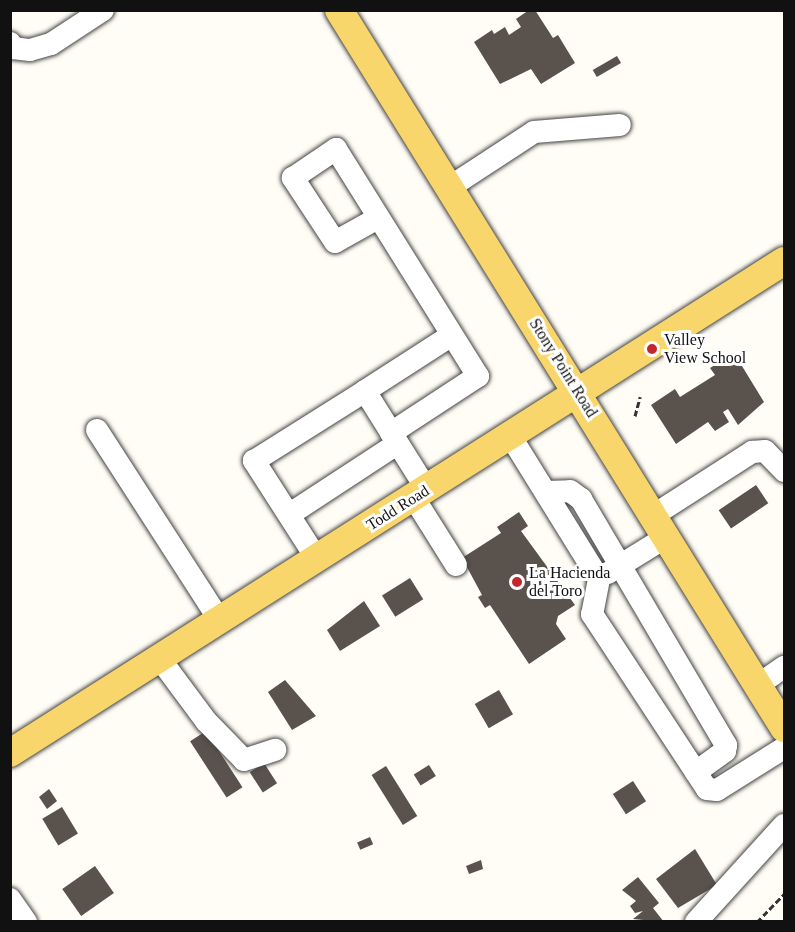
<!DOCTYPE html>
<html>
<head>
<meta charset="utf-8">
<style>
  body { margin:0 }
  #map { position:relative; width:795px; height:932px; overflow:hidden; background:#fffdf5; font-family:"Times New Roman",serif }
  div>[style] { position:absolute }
  .building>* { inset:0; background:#5a524d; transform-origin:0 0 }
  .path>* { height:3px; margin-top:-1.5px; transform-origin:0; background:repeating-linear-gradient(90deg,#333 0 6px,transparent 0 9px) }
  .roads { filter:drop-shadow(0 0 2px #444) drop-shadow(0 0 2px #444) }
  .minor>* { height:22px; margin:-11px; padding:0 11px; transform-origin:11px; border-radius:11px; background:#fff }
  .major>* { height:28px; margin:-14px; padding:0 14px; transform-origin:14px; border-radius:14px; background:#f9d66b }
  .dots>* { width:16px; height:16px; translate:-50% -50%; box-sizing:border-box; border:3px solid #fff; border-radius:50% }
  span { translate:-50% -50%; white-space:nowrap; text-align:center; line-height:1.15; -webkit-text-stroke:6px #fff; paint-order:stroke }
  .poi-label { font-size:16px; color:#111 }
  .left { translate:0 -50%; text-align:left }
  .street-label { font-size:16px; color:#111 }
  .frame { position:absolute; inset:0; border:12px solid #111; pointer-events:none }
</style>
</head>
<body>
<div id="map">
  <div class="building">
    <div style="clip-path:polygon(529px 10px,535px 10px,553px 38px,558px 35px,575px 63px,541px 84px,531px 69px,500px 84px,474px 42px,492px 30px,494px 34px,505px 27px,509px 35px,521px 27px,516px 19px)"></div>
    <div style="left:617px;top:56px;width:8px;height:28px;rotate:60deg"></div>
    <div style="clip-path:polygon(734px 353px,764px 402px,738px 425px,728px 409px,723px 412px,729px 422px,715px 431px,708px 422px,676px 444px,651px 405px,675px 389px,680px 397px,715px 375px,710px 368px)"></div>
    <div style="left:756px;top:485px;width:22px;height:45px;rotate:56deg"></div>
    <div style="clip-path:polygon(519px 512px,528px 526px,521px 531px,575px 605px,558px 616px,556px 624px,566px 639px,529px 664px,490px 605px,485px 608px,478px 597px,482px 595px,462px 558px,501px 533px,497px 527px)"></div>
    <div style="left:410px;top:578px;width:25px;height:33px;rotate:58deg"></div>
    <div style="clip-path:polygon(364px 601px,380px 626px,340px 651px,327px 630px)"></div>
    <div style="clip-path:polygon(285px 680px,316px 716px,292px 730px,268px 692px)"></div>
    <div style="left:499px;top:690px;width:28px;height:28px;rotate:60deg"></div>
    <div style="left:206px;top:731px;width:67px;height:19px;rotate:57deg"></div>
    <div style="left:264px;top:763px;width:24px;height:17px;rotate:57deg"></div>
    <div style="left:429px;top:765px;width:13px;height:18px;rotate:58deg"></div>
    <div style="left:386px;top:766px;width:59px;height:17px;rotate:58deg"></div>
    <div style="left:633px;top:781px;width:24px;height:24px;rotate:57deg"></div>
    <div style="clip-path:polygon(49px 789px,57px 801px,47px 809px,39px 797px)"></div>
    <div style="left:62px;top:807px;width:31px;height:23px;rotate:59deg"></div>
    <div style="left:370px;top:837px;width:8px;height:14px;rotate:67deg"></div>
    <div style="clip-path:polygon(695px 849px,717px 885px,678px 908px,656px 879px)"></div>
    <div style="clip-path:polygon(481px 860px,483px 869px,469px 874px,466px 866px)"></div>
    <div style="left:95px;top:866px;width:33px;height:40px;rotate:55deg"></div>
    <div style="clip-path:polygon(638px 877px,659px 903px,653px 908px,664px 922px,633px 919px,643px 911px,635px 913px,630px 906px,636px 901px,622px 890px)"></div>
  </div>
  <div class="path">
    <div style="left:635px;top:416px;width:20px;rotate:-75deg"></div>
    <div style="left:757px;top:922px;width:39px;rotate:-46deg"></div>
  </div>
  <div class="roads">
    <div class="minor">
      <div style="left:10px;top:43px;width:6px;rotate:59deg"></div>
      <div style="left:13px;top:48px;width:17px;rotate:7deg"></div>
      <div style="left:30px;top:50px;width:22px;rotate:-16deg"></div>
      <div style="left:51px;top:44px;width:62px;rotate:-33.2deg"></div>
      <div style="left:450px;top:187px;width:100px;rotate:-33.2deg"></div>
      <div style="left:534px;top:132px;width:86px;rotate:-4.7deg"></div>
      <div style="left:378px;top:218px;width:49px;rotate:150.8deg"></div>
      <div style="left:335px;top:242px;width:77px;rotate:-123.3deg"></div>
      <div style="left:293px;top:178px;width:52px;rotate:-34deg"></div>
      <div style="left:336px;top:149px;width:268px;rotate:58deg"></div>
      <div style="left:478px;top:376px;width:104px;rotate:146.8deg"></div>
      <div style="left:365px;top:391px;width:103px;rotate:-32.8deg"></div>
      <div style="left:97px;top:430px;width:227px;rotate:57.2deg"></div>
      <div style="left:511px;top:437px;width:167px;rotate:58.2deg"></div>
      <div style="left:599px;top:579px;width:36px;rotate:101deg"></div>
      <div style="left:592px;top:614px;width:209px;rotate:56.7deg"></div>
      <div style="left:707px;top:789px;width:10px;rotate:6deg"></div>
      <div style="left:717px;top:790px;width:79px;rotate:-32.1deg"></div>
      <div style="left:546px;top:492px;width:24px;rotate:-2deg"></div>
      <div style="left:570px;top:491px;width:14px;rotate:36deg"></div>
      <div style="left:581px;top:499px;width:286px;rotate:59.5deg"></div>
      <div style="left:726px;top:745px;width:6px;rotate:99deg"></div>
      <div style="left:725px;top:751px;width:36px;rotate:144deg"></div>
      <div style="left:414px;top:498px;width:79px;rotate:57.9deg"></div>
      <div style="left:290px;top:514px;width:128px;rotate:-33.2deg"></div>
      <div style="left:654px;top:515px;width:117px;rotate:-32.7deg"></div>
      <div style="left:752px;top:452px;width:13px;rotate:-4deg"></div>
      <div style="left:765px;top:451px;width:28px;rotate:46deg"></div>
      <div style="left:317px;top:559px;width:117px;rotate:-122.7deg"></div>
      <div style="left:254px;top:461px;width:131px;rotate:-32.2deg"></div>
      <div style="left:365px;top:391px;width:117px;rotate:57.9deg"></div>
      <div style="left:608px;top:573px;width:70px;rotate:-31.7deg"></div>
      <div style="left:160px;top:659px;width:77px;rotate:53.4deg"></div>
      <div style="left:206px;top:721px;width:54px;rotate:45.7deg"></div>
      <div style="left:244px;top:760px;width:33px;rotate:-18deg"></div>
      <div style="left:758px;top:685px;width:32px;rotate:-35deg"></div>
      <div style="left:10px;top:899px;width:28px;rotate:55deg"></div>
      <div style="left:696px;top:922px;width:131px;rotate:-47.8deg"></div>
    </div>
    <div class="major">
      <div style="left:339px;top:10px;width:845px;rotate:58.21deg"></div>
      <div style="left:10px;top:753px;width:917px;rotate:-32.44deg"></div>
    </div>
  </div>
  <div class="dots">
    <div style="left:652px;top:349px;background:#c4262e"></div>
    <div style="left:517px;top:582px;background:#c4262e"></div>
  </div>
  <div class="poi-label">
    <span class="left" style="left:664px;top:349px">Valley<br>View School</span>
    <span class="left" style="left:529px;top:582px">La Hacienda<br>del Toro</span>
  </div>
  <div class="street-label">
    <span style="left:563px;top:368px;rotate:58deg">Stony Point Road</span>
    <span style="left:398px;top:508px;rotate:-32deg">Todd Road</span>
  </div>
  <div class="frame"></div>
</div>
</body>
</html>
